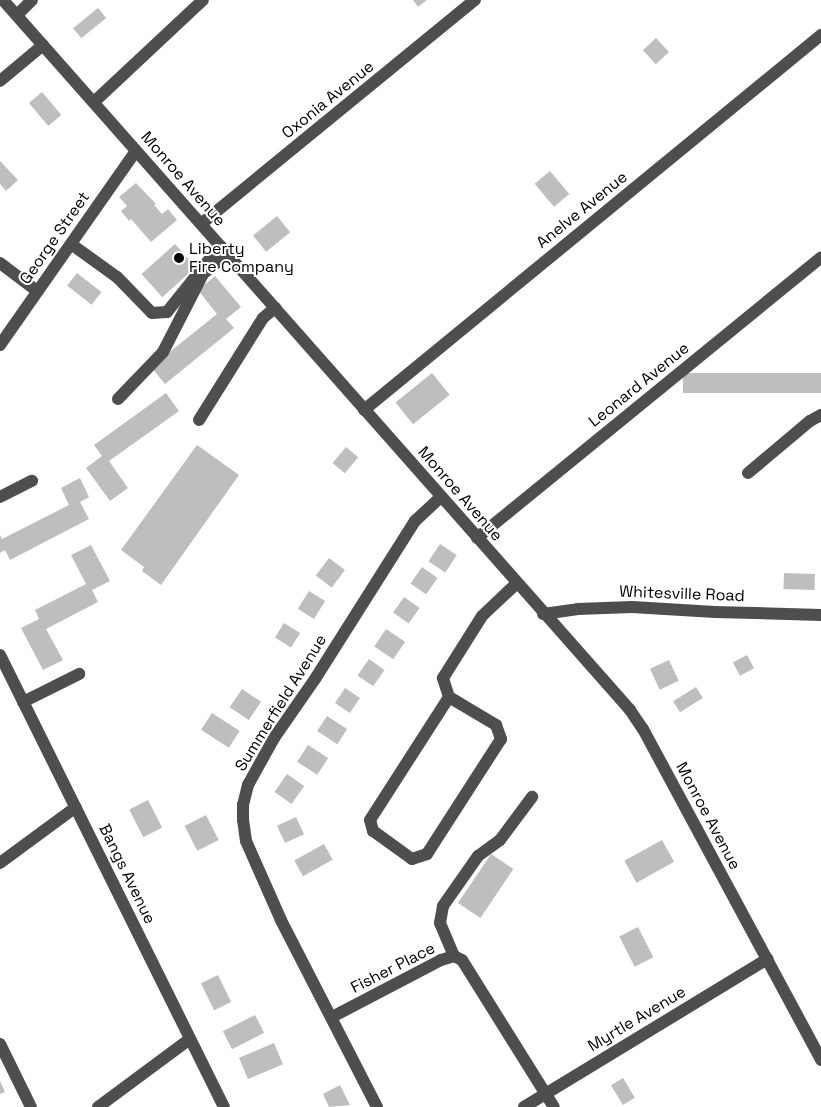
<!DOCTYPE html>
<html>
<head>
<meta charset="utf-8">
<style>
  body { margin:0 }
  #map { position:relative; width:821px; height:1107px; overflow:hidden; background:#fff; font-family:"Space Grotesk",sans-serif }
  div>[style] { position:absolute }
  .building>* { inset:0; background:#bebebe; transform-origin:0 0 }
  .minor>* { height:12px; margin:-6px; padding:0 6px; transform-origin:6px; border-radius:6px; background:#4e4e4e }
  .dots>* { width:14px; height:14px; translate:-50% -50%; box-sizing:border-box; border:2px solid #fff; border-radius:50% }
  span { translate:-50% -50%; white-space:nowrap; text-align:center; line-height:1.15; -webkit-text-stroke:4px #fff; paint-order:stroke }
  .street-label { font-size:16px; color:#000 }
  .poi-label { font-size:16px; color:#000 }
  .left { translate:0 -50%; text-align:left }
</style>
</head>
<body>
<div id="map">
  <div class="building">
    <div style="clip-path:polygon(413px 0,427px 0,418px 7px)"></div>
    <div style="left:98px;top:8px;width:13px;height:32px;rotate:51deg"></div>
    <div style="left:656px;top:38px;width:19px;height:18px;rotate:47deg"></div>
    <div style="left:42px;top:92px;width:30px;height:17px;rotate:50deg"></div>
    <div style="clip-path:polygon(0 161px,18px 180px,6px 191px,0 184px)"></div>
    <div style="left:550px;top:171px;width:30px;height:20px;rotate:50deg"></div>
    <div style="clip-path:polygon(136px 183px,156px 204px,154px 205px,162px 214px,168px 209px,177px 220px,151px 242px,131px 219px,129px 221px,121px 211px,127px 206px,119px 197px)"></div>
    <div style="left:277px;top:216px;width:21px;height:31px;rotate:51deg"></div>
    <div style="left:175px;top:244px;width:31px;height:45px;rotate:48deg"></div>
    <div style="left:77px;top:273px;width:31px;height:16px;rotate:38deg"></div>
    <div style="clip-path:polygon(215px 276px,241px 307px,226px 319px,234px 328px,165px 384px,151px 367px,217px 314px,198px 290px)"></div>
    <div style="left:432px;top:373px;width:28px;height:47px;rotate:51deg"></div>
    <div style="left:821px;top:373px;width:20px;height:138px;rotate:90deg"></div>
    <div style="clip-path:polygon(166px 393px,179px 411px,109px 461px,128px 488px,110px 501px,86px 468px,102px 456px,94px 445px)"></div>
    <div style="clip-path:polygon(197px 445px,239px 475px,161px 585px,142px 571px,144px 567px,121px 550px)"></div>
    <div style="left:346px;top:447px;width:16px;height:21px;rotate:40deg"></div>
    <div style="clip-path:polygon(80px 478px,89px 497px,80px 502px,89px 519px,10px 560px,5px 550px,0 553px,0 535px,2px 539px,69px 505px,61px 488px)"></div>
    <div style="left:440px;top:544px;width:20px;height:21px;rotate:33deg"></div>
    <div style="clip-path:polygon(91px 545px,110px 581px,92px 590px,98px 602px,46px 629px,63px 660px,43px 670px,21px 628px,39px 619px,35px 610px,86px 584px,71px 555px)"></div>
    <div style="left:329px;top:558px;width:20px;height:22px;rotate:37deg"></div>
    <div style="left:422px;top:567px;width:19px;height:20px;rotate:35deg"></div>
    <div style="left:784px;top:573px;width:31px;height:16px;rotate:2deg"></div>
    <div style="left:309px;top:591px;width:19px;height:21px;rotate:32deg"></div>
    <div style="left:404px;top:597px;width:19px;height:19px;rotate:35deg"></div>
    <div style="left:284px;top:623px;width:19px;height:17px;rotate:32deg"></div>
    <div style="left:386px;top:629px;width:23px;height:21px;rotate:34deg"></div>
    <div style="left:747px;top:655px;width:15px;height:16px;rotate:62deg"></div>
    <div style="left:369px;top:659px;width:19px;height:20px;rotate:35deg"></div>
    <div style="left:669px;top:660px;width:23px;height:21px;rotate:65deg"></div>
    <div style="left:696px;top:687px;width:13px;height:27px;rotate:58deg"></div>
    <div style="left:345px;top:688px;width:18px;height:18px;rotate:34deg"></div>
    <div style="left:242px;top:689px;width:23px;height:22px;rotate:34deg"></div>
    <div style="left:212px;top:713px;width:33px;height:20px;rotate:33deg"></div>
    <div style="left:327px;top:716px;width:24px;height:18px;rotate:33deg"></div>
    <div style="left:308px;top:745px;width:24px;height:20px;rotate:33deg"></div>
    <div style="left:287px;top:774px;width:21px;height:22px;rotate:35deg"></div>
    <div style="left:148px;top:800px;width:31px;height:21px;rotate:63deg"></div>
    <div style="left:206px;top:815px;width:28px;height:24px;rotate:63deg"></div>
    <div style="left:296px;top:817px;width:19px;height:21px;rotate:65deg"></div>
    <div style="left:662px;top:840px;width:25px;height:43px;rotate:61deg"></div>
    <div style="left:324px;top:844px;width:18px;height:34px;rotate:61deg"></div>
    <div style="left:491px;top:854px;width:27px;height:59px;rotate:34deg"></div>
    <div style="left:638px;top:927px;width:34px;height:21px;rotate:63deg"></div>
    <div style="left:218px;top:975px;width:30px;height:19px;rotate:64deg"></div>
    <div style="left:255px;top:1015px;width:20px;height:36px;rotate:63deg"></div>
    <div style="left:274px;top:1043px;width:23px;height:38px;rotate:67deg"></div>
    <div style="left:623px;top:1078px;width:23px;height:14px;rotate:59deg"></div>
    <div style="clip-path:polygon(0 1081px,5px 1092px,0 1094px)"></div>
    <div style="clip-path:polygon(340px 1085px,350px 1105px,329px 1107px,323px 1094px)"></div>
  </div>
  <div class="minor">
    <div style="left:3px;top:0;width:947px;rotate:48.55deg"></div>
    <div style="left:630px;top:710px;width:23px;rotate:56deg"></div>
    <div style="left:643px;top:729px;width:376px;rotate:61.7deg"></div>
    <div style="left:17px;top:15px;width:21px;rotate:-45deg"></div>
    <div style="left:0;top:81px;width:56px;rotate:-39.9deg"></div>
    <div style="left:94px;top:102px;width:149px;rotate:-43.1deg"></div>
    <div style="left:201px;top:224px;width:354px;rotate:-39.3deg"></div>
    <div style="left:71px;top:244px;width:57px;rotate:35.7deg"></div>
    <div style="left:117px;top:277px;width:50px;rotate:45.8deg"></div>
    <div style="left:152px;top:313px;width:15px;rotate:-4deg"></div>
    <div style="left:167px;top:312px;width:85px;rotate:-51.2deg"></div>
    <div style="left:0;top:263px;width:46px;rotate:37.1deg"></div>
    <div style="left:0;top:345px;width:237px;rotate:-55deg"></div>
    <div style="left:118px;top:399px;width:65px;rotate:-46.2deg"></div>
    <div style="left:163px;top:352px;width:88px;rotate:-62.9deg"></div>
    <div style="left:203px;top:274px;width:31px;rotate:-40deg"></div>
    <div style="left:364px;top:410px;width:591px;rotate:-39.37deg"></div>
    <div style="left:199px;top:420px;width:120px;rotate:-57.9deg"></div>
    <div style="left:263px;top:318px;width:16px;rotate:-40deg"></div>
    <div style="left:748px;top:473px;width:81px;rotate:-40deg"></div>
    <div style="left:810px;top:421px;width:13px;rotate:-29deg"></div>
    <div style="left:0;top:497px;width:36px;rotate:-27deg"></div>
    <div style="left:477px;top:538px;width:444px;rotate:-39.2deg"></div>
    <div style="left:543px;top:614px;width:35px;rotate:-8deg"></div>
    <div style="left:578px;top:609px;width:54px;rotate:-2.1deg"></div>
    <div style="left:632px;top:607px;width:83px;rotate:3.4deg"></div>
    <div style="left:715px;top:612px;width:106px;rotate:1.6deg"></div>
    <div style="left:0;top:655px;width:504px;rotate:63.64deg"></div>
    <div style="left:449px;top:697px;width:55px;rotate:30.8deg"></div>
    <div style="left:496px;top:725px;width:15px;rotate:70deg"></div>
    <div style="left:501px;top:739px;width:137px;rotate:122.8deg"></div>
    <div style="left:427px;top:854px;width:16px;rotate:162deg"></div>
    <div style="left:412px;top:859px;width:48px;rotate:-144.3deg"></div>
    <div style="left:373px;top:831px;width:11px;rotate:-105deg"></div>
    <div style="left:370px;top:820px;width:146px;rotate:-57.3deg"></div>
    <div style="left:449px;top:697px;width:20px;rotate:-108deg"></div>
    <div style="left:443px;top:678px;width:73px;rotate:-57.8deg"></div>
    <div style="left:482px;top:616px;width:47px;rotate:-43.3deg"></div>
    <div style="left:23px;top:702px;width:63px;rotate:-26.6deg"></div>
    <div style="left:0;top:863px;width:94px;rotate:-36.4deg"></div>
    <div style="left:454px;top:956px;width:36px;rotate:-113deg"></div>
    <div style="left:440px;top:923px;width:17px;rotate:-80deg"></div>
    <div style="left:443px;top:906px;width:61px;rotate:-55deg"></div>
    <div style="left:478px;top:856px;width:27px;rotate:-36deg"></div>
    <div style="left:500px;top:840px;width:54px;rotate:-53.3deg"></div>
    <div style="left:332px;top:1017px;width:123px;rotate:-27.6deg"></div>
    <div style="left:441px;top:960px;width:14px;rotate:-17deg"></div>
    <div style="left:454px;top:956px;width:9px;rotate:27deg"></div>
    <div style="left:462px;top:960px;width:173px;rotate:58deg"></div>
    <div style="left:0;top:1044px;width:70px;rotate:63.8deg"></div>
    <div style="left:98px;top:1107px;width:114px;rotate:-36.5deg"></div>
    <div style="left:377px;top:1107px;width:210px;rotate:-117.2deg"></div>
    <div style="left:281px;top:920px;width:86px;rotate:-113.9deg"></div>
    <div style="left:246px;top:841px;width:21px;rotate:-98deg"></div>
    <div style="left:243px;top:820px;width:15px;rotate:-90deg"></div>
    <div style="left:243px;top:805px;width:21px;rotate:-76deg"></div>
    <div style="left:248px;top:785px;width:54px;rotate:-61deg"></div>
    <div style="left:274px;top:738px;width:72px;rotate:-55.2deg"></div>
    <div style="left:315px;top:679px;width:187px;rotate:-57.7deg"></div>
    <div style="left:415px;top:521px;width:35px;rotate:-43deg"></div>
    <div style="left:524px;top:1107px;width:285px;rotate:-31.3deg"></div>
  </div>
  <div class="dots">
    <div style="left:179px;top:258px;background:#000"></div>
  </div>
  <div class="street-label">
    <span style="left:328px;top:100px;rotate:-39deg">Oxonia Avenue</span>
    <span style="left:183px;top:179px;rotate:49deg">Monroe Avenue</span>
    <span style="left:582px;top:210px;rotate:-39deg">Anelve Avenue</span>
    <span style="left:55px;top:238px;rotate:-55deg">George Street</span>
    <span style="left:639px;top:385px;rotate:-39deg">Leonard Avenue</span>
    <span style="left:460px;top:494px;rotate:49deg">Monroe Avenue</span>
    <span style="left:682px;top:594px;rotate:2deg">Whitesville Road</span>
    <span style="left:281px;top:703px;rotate:-58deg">Summerfield Avenue</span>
    <span style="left:708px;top:816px;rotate:62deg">Monroe Avenue</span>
    <span style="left:127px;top:874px;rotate:64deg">Bangs Avenue</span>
    <span style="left:393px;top:968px;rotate:-27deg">Fisher Place</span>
    <span style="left:637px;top:1019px;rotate:-31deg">Myrtle Avenue</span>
  </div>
  <div class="poi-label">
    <span class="left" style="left:189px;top:258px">Liberty<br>Fire Company</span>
  </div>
</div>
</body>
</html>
